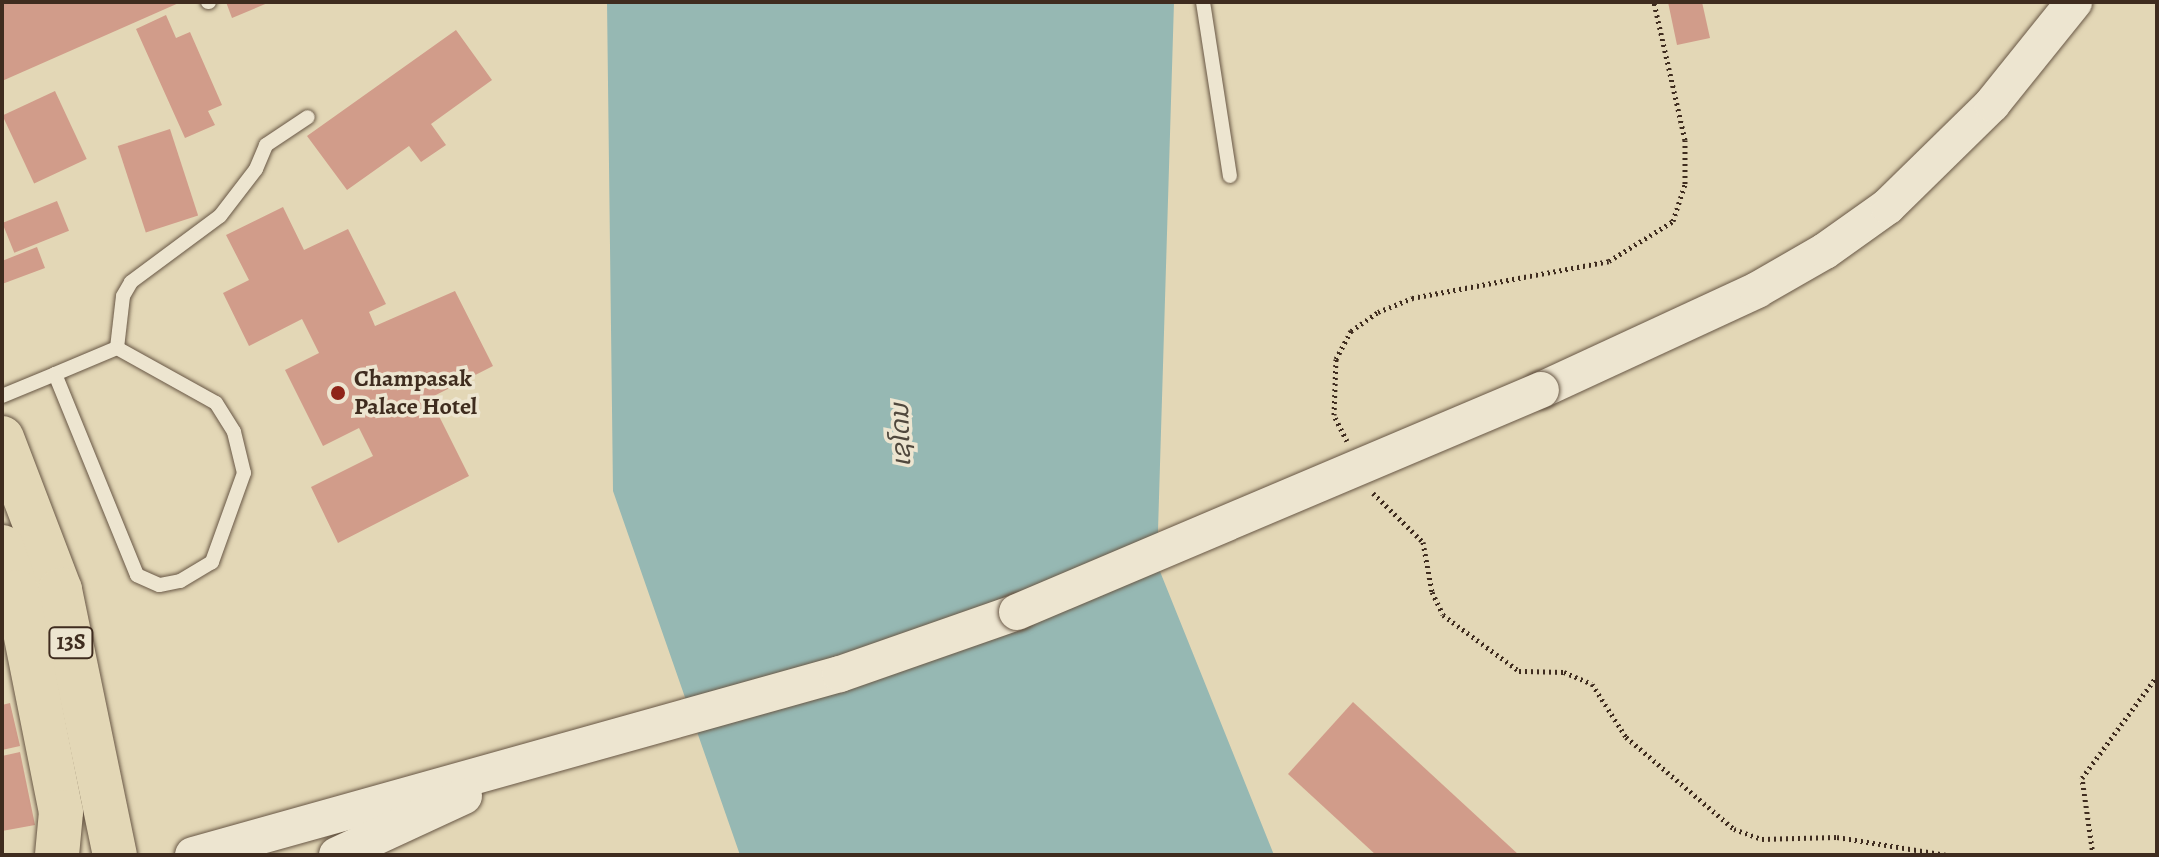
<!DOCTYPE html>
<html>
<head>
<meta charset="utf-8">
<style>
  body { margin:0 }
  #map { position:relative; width:2159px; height:857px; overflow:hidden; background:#e3d7b6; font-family:Alegreya,"Noto Sans Lao",serif }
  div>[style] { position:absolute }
  .water>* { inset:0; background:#96b8b3 }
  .building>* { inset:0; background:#d19c8a; transform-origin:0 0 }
  .path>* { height:5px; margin-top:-2.5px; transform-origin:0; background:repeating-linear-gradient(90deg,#3f2c1f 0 2px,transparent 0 6px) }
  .roads { filter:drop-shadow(0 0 2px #685745) drop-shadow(0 0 2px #685745) }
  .service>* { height:14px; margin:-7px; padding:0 7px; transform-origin:7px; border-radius:7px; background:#ede5d0 }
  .tertiary>* { height:36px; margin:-18px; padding:0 18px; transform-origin:18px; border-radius:18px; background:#ede5d0 }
  .trunk>* { height:44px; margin:-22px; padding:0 22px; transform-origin:22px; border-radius:22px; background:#e3d7b6 }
  .bridges { filter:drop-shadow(0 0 2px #685745) drop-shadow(0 0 2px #685745) }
  .tertiary-bridge>* { height:36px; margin:-18px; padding:0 18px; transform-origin:18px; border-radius:18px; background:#ede5d0 }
  .dots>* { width:22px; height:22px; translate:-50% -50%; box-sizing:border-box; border:4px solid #ede5d0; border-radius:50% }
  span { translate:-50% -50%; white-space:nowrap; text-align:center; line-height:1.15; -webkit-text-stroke:7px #ede5d0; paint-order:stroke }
  .shield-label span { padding:2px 6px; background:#ede5d0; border:2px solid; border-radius:6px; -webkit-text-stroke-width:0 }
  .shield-label { font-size:22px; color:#3f2c1f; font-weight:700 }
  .poi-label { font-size:24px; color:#3f2c1f; font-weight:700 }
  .left { translate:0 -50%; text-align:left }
  .water-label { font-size:26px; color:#50483d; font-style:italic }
  .frame { position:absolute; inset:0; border:4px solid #3f2c1f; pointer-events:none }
</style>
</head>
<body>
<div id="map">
  <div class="water">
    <div style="clip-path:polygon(607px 2px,1174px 2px,1157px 564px,1274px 855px,740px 855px,613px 491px)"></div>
  </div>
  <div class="building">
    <div style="clip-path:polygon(2px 2px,181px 2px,2px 81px)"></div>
    <div style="clip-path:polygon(226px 2px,270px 2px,232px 18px)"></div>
    <div style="clip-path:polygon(1668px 2px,1702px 2px,1710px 38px,1677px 45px)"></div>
    <div style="clip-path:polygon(166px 15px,176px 38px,190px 32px,222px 105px,208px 111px,215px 125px,185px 138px,136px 29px)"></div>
    <div style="clip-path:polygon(456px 30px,492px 80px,431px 124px,446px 145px,421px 162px,409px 146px,347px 190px,307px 136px)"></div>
    <div style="left:55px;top:91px;width:75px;height:58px;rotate:65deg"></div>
    <div style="left:170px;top:129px;width:91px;height:55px;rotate:72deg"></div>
    <div style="left:57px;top:201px;width:32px;height:59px;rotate:68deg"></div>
    <div style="clip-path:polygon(283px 207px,304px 250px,348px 229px,386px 304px,369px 312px,375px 326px,455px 291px,493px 366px,430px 398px,469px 476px,338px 543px,311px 487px,373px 456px,359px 428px,323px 446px,285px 370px,319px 353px,302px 319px,249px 346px,223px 293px,249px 280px,226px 235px)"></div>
    <div style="clip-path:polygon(37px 247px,45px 268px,2px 284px,2px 261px)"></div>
    <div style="clip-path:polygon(1353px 702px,1519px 855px,1376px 855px,1288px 774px)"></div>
    <div style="clip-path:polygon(10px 703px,20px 746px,2px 750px,2px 705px)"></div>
    <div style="clip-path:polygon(20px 752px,35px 825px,2px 831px,2px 756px)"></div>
  </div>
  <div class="path">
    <div style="left:1347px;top:441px;width:29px;rotate:-117deg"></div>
    <div style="left:1334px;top:415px;width:56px;rotate:-88deg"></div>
    <div style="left:1336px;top:359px;width:32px;rotate:-62deg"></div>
    <div style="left:1351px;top:331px;width:33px;rotate:-35deg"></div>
    <div style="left:1378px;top:312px;width:37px;rotate:-22deg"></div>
    <div style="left:1412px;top:298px;width:200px;rotate:-10.6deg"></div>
    <div style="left:1609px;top:261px;width:75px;rotate:-32deg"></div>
    <div style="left:1673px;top:221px;width:39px;rotate:-72deg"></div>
    <div style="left:1685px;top:184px;width:44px;rotate:-90deg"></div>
    <div style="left:1685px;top:140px;width:141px;rotate:-102.7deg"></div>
    <div style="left:1373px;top:493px;width:70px;rotate:44.4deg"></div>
    <div style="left:1423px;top:542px;width:51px;rotate:79.8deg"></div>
    <div style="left:1432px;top:592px;width:25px;rotate:64deg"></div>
    <div style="left:1443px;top:615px;width:94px;rotate:36.4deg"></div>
    <div style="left:1519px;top:671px;width:45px;rotate:1.3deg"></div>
    <div style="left:1564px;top:672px;width:30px;rotate:23deg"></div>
    <div style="left:1592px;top:684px;width:63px;rotate:57.3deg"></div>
    <div style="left:1626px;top:737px;width:142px;rotate:40.4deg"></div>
    <div style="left:1734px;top:829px;width:30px;rotate:20deg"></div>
    <div style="left:1762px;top:839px;width:75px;rotate:-1.5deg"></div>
    <div style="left:1837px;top:837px;width:111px;rotate:9.3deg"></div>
    <div style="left:2093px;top:855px;width:78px;rotate:-98.1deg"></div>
    <div style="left:2082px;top:778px;width:127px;rotate:-53.7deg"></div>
  </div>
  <div class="roads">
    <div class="service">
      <div style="left:208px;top:2px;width:1px"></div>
      <div style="left:1203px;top:2px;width:176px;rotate:81.2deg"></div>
      <div style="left:117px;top:348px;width:52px;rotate:-83.4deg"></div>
      <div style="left:123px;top:296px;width:16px;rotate:-60deg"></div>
      <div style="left:131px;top:282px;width:111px;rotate:-36.6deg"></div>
      <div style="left:220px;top:216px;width:59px;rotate:-52.5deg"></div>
      <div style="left:256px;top:169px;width:26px;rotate:-67deg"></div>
      <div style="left:266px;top:145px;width:50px;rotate:-33.7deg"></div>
      <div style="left:2px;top:396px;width:57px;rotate:-22.5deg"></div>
      <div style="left:55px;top:374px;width:67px;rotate:-22.8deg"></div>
      <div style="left:117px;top:348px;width:113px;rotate:29.1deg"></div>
      <div style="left:216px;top:403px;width:34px;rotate:58deg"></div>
      <div style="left:234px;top:432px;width:42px;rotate:76.3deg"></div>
      <div style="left:244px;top:473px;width:95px;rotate:109.8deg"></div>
      <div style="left:212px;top:562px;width:37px;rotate:149deg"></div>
      <div style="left:180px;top:581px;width:21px;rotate:169deg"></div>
      <div style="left:159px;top:585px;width:24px;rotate:-156deg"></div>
      <div style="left:137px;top:575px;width:217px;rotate:-112.2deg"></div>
    </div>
    <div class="tertiary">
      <div style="left:1541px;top:390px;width:238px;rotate:-24.8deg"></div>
      <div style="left:1757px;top:290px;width:78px;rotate:-29.8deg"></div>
      <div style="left:1825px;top:251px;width:77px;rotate:-35.5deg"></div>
      <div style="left:1888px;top:206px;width:146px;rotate:-44.4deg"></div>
      <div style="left:1992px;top:104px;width:131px;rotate:-51.2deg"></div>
      <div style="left:193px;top:855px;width:672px;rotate:-15.63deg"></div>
      <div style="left:840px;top:674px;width:188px;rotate:-19.3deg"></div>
      <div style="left:337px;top:855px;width:140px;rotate:-24.9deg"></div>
    </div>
    <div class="trunk">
      <div style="left:2px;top:438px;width:163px;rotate:69.1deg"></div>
      <div style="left:60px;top:590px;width:271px;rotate:78.3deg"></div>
      <div style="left:2px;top:547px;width:47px;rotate:71.6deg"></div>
      <div style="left:17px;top:592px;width:224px;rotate:78.7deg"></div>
      <div style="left:61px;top:812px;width:43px;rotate:95.3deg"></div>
    </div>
  </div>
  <div class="bridges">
    <div class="tertiary-bridge">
      <div style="left:1017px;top:612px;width:569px;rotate:-22.96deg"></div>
    </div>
  </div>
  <div class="dots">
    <div style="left:338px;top:393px;background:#8f2418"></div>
  </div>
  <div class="shield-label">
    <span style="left:71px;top:643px">13S</span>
  </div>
  <div class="poi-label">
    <span class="left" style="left:354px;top:393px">Champasak<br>Palace Hotel</span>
  </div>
  <div class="water-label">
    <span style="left:901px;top:435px;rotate:-92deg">ເຊໂດນ</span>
  </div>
  <div class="frame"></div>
</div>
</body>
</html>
